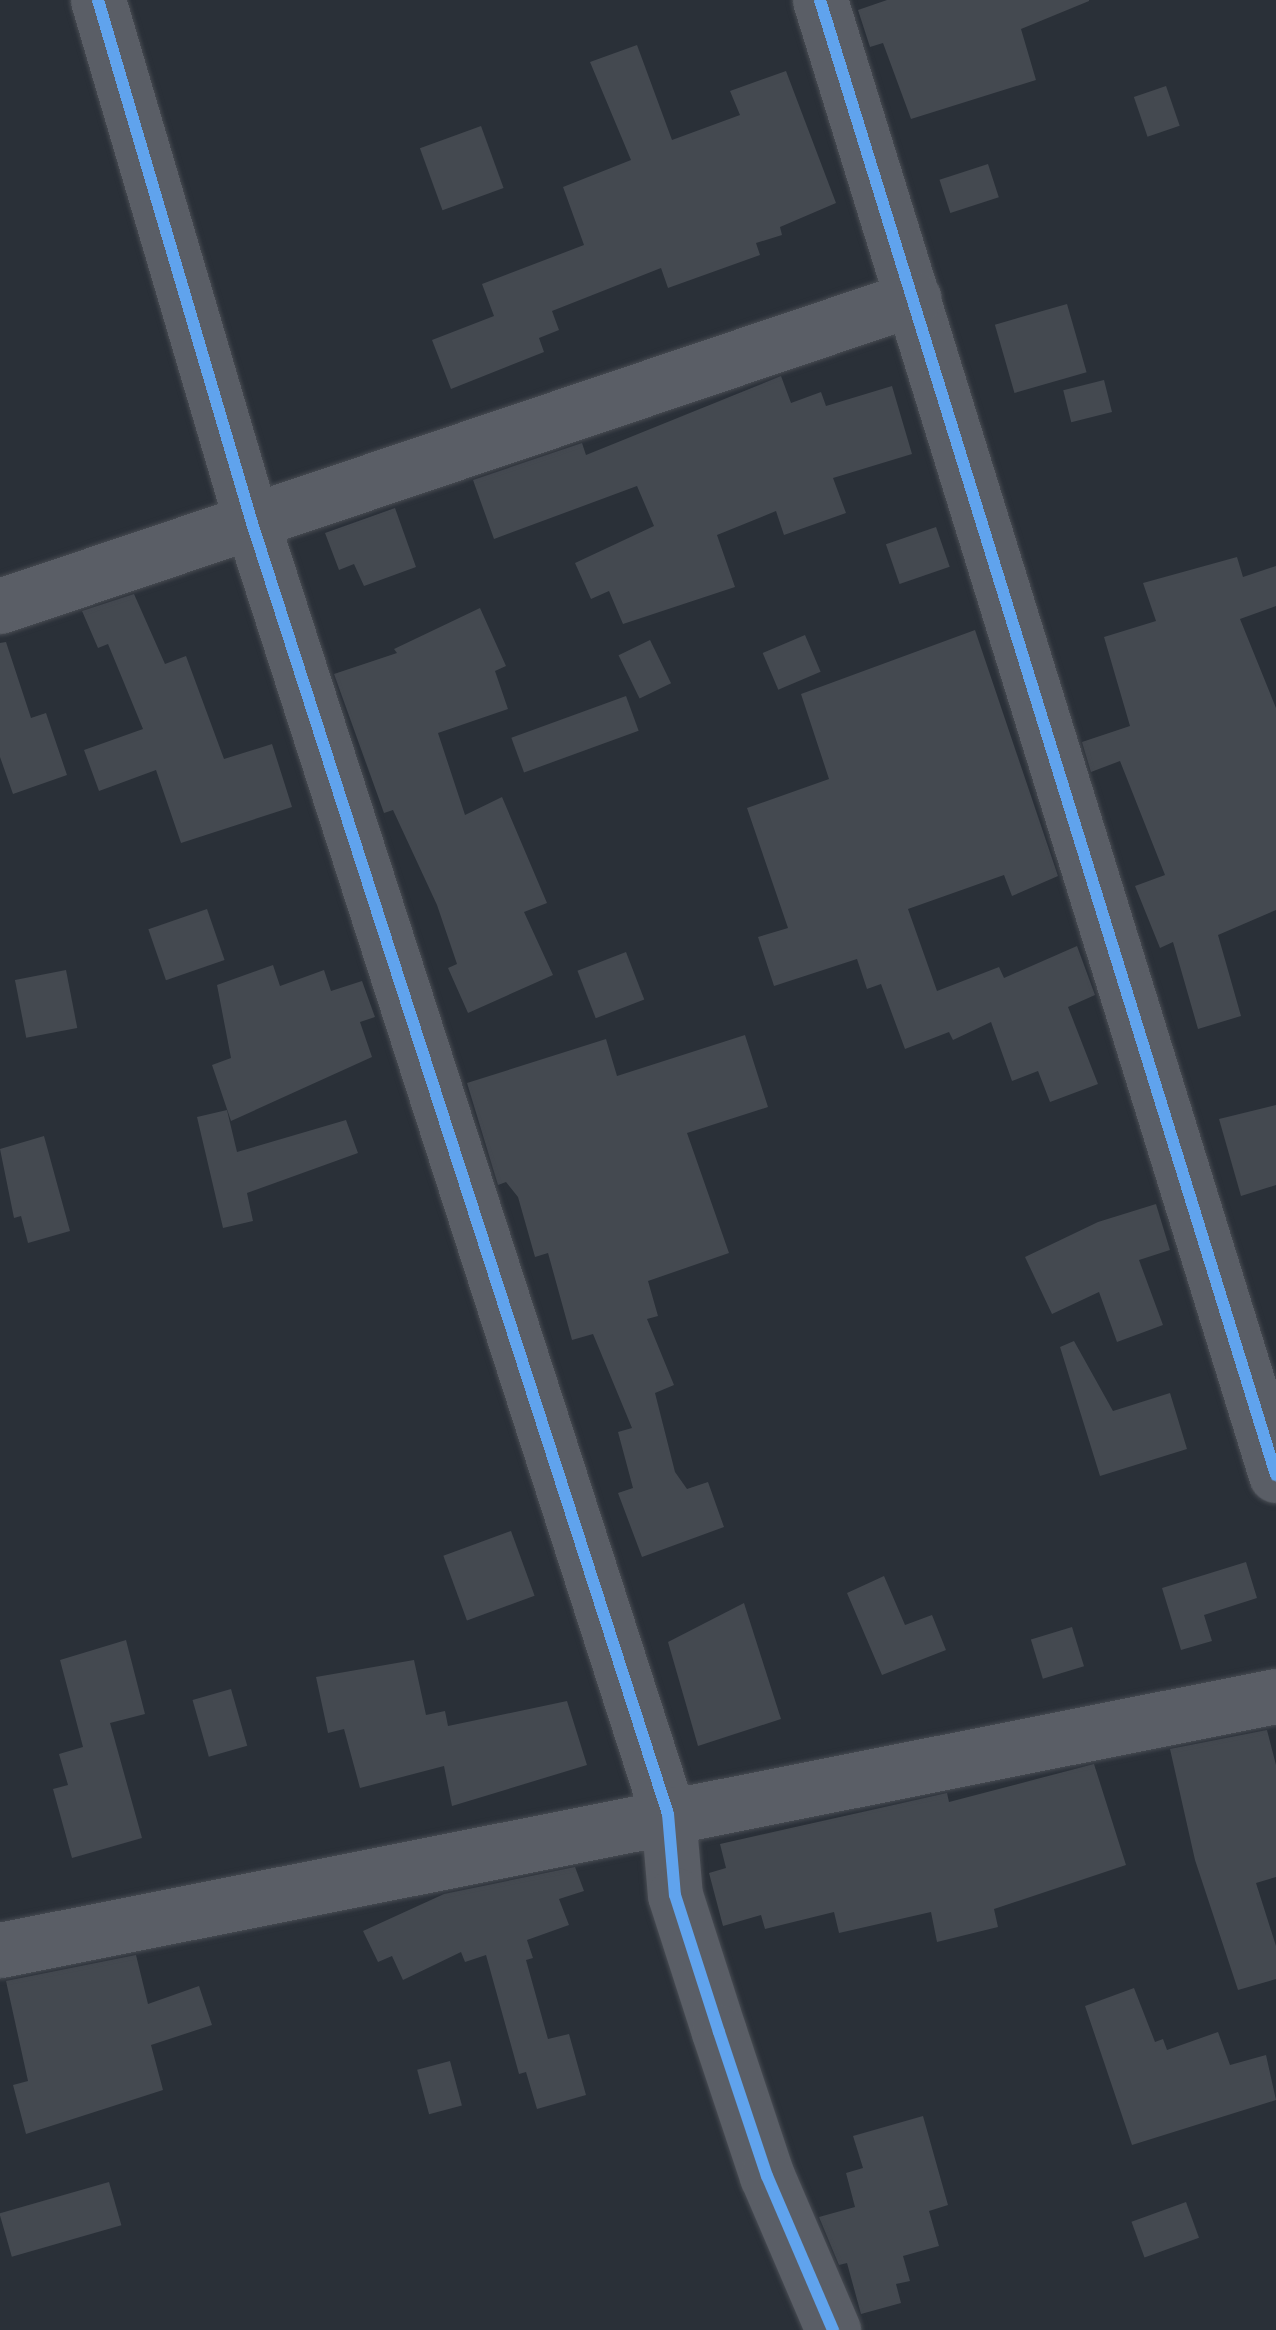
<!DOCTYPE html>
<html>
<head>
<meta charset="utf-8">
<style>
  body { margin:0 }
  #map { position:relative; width:1276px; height:2330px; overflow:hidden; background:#2a3038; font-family:"Space Grotesk",sans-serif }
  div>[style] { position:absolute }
  .building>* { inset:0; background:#444950; transform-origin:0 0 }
  .roads { filter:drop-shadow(0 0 2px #484c53) drop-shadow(0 0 2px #484c53) }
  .minor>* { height:55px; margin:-27.5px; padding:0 27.5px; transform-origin:27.5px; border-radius:27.5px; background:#5a5e66 }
  .cycleway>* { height:12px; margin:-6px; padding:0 6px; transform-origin:6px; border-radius:6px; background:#60a3ed }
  span { translate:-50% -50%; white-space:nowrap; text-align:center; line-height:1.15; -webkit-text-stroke:9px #1d2633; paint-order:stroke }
</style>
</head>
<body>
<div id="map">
  <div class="building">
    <div style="clip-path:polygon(887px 0,1089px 0,1089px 1px,1021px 29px,1036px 80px,911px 119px,883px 43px,870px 47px,858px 10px)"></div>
    <div style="clip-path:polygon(637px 45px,672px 140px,740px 115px,730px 91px,786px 71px,836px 203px,780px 227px,782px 235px,756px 243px,760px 255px,668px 288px,661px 268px,552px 311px,559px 330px,539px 338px,544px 352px,451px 389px,432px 340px,494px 316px,482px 284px,584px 245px,563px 187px,631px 160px,590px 62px)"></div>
    <div style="left:1166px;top:86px;width:42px;height:34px;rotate:71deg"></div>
    <div style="left:481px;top:126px;width:66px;height:65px;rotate:70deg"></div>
    <div style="left:988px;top:164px;width:35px;height:51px;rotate:72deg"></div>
    <div style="left:1067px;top:304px;width:71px;height:75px;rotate:74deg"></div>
    <div style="clip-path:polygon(781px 376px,791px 403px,821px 392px,826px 406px,892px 386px,912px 454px,833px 478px,846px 513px,784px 535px,776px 511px,717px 535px,735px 587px,623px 624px,609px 591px,591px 599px,575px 563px,654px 526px,637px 486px,494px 539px,473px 480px,582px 443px,586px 455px)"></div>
    <div style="left:1104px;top:380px;width:33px;height:42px;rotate:76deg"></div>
    <div style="clip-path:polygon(395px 508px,416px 567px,364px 586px,354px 564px,339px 570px,325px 533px)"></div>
    <div style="left:936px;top:527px;width:42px;height:53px;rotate:71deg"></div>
    <div style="clip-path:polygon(1237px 557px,1243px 577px,1276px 566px,1276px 606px,1240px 619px,1276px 708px,1276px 910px,1218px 935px,1241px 1016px,1198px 1029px,1173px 942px,1160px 948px,1135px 886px,1165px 875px,1120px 761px,1091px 772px,1082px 742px,1130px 726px,1104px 637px,1156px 621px,1143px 583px)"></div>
    <div style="clip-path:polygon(134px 594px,165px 664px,186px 656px,224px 759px,272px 744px,292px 807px,181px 843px,156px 770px,99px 791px,84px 750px,143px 729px,108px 644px,98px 648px,82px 611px)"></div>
    <div style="clip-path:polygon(480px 608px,506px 666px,495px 671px,508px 709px,438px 733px,465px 815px,502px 797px,547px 903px,524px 912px,553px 975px,468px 1013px,448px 968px,457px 964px,437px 905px,393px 810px,384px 813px,334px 674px,397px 653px,394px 649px)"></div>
    <div style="clip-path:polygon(975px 630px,1058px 876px,1012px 896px,1004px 875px,908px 909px,937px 991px,999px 967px,1004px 978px,1077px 946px,1095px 995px,1068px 1007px,1098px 1084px,1050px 1102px,1038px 1071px,1012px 1081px,991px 1022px,953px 1040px,949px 1032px,905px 1049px,881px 984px,867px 989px,857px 959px,774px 986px,758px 937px,788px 928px,747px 808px,829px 779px,801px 694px)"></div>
    <div style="left:805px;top:635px;width:40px;height:46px;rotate:67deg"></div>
    <div style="left:650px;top:640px;width:48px;height:35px;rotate:64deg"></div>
    <div style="clip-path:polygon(6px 642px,31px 718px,46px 713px,67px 775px,13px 794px,0 757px,0 643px)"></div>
    <div style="left:626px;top:696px;width:37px;height:122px;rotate:70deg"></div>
    <div style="left:207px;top:909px;width:54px;height:62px;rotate:71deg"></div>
    <div style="left:626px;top:952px;width:51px;height:52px;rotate:69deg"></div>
    <div style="clip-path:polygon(273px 965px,280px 986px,324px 970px,331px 991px,362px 981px,375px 1017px,360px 1022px,372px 1057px,231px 1121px,212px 1065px,231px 1058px,217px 985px)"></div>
    <div style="left:66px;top:970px;width:59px;height:52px;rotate:79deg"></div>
    <div style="clip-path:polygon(745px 1035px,768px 1107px,687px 1133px,729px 1253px,648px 1281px,658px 1316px,647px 1319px,674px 1385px,655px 1393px,675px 1472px,687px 1489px,708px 1482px,724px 1527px,642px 1557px,618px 1493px,633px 1488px,618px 1432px,632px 1428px,593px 1334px,572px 1340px,548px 1253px,535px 1257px,518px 1197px,506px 1182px,498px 1185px,467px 1083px,606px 1039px,617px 1076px)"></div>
    <div style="clip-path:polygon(1276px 1105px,1276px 1185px,1241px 1196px,1219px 1119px)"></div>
    <div style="clip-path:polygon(227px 1110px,237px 1152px,346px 1120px,358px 1153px,247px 1193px,253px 1221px,223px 1228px,197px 1117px)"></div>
    <div style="clip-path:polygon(44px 1136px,70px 1231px,28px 1243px,21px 1216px,14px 1218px,0 1149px)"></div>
    <div style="clip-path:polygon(1156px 1204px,1170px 1250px,1139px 1260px,1163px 1325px,1117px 1342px,1099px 1292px,1052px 1314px,1025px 1257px,1098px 1222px)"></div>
    <div style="clip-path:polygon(1074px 1341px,1113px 1411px,1170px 1393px,1187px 1449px,1100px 1476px,1060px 1347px)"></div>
    <div style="left:511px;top:1531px;width:69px;height:72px;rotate:70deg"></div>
    <div style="clip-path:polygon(1246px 1562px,1257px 1598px,1204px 1615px,1212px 1641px,1181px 1650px,1162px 1588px)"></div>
    <div style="clip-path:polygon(884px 1576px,905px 1625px,932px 1615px,946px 1650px,882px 1675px,847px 1593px)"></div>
    <div style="clip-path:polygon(744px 1603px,781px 1719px,698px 1746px,668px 1642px)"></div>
    <div style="left:1072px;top:1627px;width:41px;height:43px;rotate:73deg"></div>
    <div style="clip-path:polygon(126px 1640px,145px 1714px,110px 1723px,142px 1838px,72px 1858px,53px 1789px,68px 1785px,59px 1754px,83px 1747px,60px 1660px)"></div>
    <div style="clip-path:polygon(414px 1660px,426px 1715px,445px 1711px,448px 1726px,567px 1701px,587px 1765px,452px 1806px,444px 1766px,360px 1788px,344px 1729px,328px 1733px,316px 1677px)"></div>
    <div style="left:231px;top:1689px;width:59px;height:40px;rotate:74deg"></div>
    <div style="clip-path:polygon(1267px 1730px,1276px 1765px,1276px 1877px,1256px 1883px,1276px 1946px,1276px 1979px,1238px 1990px,1195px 1860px,1170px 1749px)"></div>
    <div style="clip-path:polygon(1094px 1764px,1126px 1865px,994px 1909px,998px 1927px,937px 1942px,931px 1912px,839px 1933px,834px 1912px,765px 1929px,761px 1915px,723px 1926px,709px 1873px,726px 1868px,720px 1844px,947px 1793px,949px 1802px)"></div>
    <div style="clip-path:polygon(575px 1867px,584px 1891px,559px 1899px,569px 1925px,527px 1940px,533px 1958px,526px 1960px,548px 2039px,569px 2034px,586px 2095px,537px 2109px,526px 2072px,519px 2074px,486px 1955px,465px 1962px,461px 1952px,403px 1980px,392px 1956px,378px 1962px,363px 1931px,444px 1894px)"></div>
    <div style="clip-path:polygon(136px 1955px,148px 2004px,199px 1986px,212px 2025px,151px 2045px,163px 2090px,26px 2134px,13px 2085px,28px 2081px,6px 1981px)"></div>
    <div style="clip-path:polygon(1134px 1988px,1155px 2042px,1163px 2039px,1167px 2050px,1218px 2032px,1230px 2065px,1266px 2055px,1276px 2100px,1132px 2145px,1085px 2006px)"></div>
    <div style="left:450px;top:2061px;width:46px;height:34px;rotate:75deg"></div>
    <div style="clip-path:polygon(923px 2116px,948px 2205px,929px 2211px,939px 2246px,903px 2256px,910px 2281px,896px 2284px,901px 2303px,861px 2314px,847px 2263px,839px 2265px,819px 2217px,855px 2207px,846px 2173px,863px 2168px,853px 2136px)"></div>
    <div style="left:109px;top:2182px;width:45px;height:114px;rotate:74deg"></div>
    <div style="left:1186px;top:2202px;width:38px;height:58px;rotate:70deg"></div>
  </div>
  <div class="roads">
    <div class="minor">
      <div style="left:98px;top:0;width:545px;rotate:73.59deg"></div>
      <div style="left:252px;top:523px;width:1356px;rotate:72.14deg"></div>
      <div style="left:668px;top:1814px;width:81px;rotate:85.1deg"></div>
      <div style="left:675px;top:1895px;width:144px;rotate:72.2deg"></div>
      <div style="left:719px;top:2032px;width:152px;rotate:71.6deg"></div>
      <div style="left:767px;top:2176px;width:168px;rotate:66.8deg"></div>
      <div style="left:820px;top:0;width:1544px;rotate:72.82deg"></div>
      <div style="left:0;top:606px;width:964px;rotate:-18.62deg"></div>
      <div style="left:0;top:1950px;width:1301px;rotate:-11.26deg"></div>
    </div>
  </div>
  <div class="cycleway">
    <div style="left:98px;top:0;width:545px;rotate:73.59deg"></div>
    <div style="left:252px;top:523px;width:1356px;rotate:72.14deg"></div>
    <div style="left:668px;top:1814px;width:81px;rotate:85.1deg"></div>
    <div style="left:675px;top:1895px;width:144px;rotate:72.2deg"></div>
    <div style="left:719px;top:2032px;width:152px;rotate:71.6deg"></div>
    <div style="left:767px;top:2176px;width:168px;rotate:66.8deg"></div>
    <div style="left:820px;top:0;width:1544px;rotate:72.82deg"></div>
  </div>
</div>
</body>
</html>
